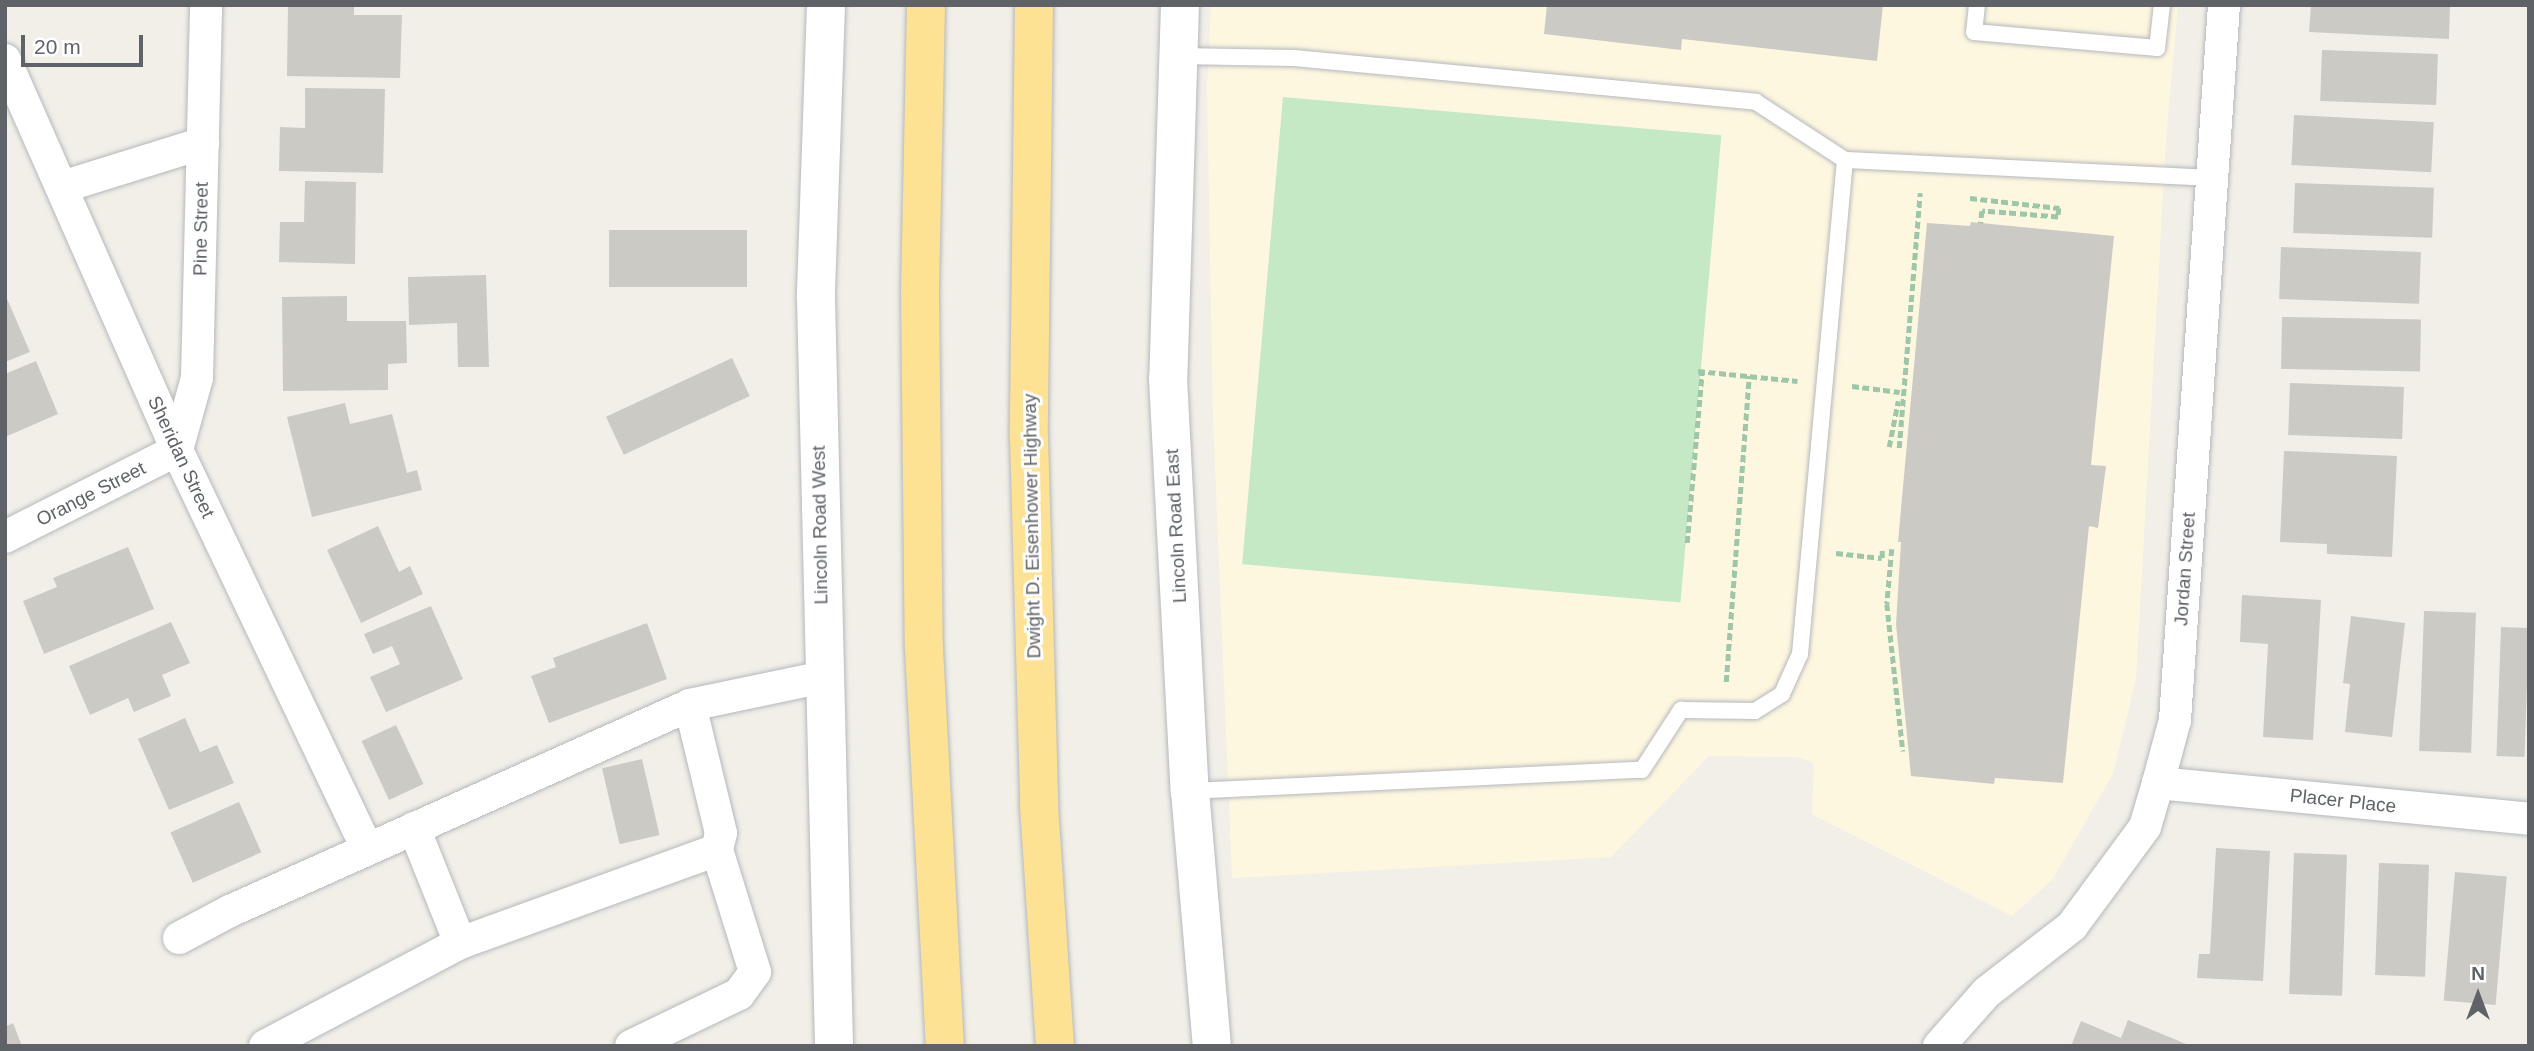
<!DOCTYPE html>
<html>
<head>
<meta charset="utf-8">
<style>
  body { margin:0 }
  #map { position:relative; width:2534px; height:1051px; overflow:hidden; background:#f1efe8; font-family:Helvetica,sans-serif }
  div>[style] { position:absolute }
  .commercial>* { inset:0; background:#fef7e0 }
  .green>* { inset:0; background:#c5e8c5; transform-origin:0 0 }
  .building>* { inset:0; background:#cccac5; transform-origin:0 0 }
  .path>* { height:4.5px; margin-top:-2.25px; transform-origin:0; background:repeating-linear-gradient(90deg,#9cc7a9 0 7px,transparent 0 10.5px) }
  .roads { filter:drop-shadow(0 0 2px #b5b8bc) drop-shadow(0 0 2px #b5b8bc) }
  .service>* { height:16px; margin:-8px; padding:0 8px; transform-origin:8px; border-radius:8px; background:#fff }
  .minor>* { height:32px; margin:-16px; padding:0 16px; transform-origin:16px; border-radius:16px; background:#fff }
  .tertiary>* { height:38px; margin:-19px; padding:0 19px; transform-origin:19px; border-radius:19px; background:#fff }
  .motorway>* { height:38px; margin:-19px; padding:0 19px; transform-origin:19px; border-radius:19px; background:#fde293 }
  span { translate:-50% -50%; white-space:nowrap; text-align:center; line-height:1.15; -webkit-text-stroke:6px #fff; paint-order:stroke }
  .street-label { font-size:19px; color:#5f6368 }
  .frame { position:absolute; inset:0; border:7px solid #5f6368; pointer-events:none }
  .north { position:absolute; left:2443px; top:960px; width:70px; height:70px; -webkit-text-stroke:5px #fff; paint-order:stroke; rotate:0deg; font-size:19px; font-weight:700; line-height:28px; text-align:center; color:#5f6368 }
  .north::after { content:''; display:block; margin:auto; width:24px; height:32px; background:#5f6368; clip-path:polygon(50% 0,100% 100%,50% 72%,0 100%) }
  .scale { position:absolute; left:21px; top:35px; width:122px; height:32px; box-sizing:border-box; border:4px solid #5f6368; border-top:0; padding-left:9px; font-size:21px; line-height:24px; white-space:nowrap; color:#5f6368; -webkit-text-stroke:5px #fff; paint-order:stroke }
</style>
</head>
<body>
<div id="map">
  <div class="commercial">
    <div style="clip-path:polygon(1211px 5px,2178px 5px,2166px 139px,2136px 679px,2113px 774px,2052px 880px,2012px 916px,1812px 814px,1814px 763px,1796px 757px,1709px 756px,1611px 857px,1232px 878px,1213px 417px,1207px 87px)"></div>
  </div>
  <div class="green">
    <div style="left:1283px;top:97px;width:440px;height:469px;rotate:5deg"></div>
  </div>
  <div class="building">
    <div style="clip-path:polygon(288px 5px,354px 5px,354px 15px,402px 15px,400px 78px,287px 76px)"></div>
    <div style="clip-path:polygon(1547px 5px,1883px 5px,1877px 61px,1682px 39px,1681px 50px,1544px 34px)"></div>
    <div style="clip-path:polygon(2311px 5px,2450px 5px,2449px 39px,2309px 32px)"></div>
    <div style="left:2322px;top:50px;width:116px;height:51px;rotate:2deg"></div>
    <div style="clip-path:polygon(305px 88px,385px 89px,383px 173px,279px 171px,280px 127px,305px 128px)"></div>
    <div style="left:2294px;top:115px;width:140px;height:50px;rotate:3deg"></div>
    <div style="clip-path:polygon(305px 181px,356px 182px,355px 264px,279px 262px,280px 222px,304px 222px)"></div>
    <div style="left:2295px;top:183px;width:139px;height:50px;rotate:2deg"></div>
    <div style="clip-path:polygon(1971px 222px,2114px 236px,2091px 465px,2106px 466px,2098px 528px,2089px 526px,2063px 783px,1995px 778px,1994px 784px,1911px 776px,1896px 624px,1901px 542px,1898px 542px,1927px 223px,1970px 226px)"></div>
    <div style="left:609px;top:230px;width:138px;height:57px"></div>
    <div style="left:2281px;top:247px;width:140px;height:52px;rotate:2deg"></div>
    <div style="clip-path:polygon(486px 275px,489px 367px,458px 367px,457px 323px,409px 325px,408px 277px)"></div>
    <div style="clip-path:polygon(5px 294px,30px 352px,5px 362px)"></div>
    <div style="clip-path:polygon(347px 296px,347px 321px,406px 321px,407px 363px,388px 364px,388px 390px,283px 391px,282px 297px)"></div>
    <div style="left:2282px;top:317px;width:139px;height:52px;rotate:1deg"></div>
    <div style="left:732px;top:358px;width:42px;height:139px;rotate:65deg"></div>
    <div style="clip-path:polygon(36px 361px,58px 414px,5px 437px,5px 374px)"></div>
    <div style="left:2290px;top:383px;width:114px;height:52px;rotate:2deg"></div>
    <div style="clip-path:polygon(345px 403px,350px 424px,392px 414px,407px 473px,417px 470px,422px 490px,312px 517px,287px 417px)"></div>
    <div style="clip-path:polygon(2284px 451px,2397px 456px,2392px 557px,2327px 554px,2327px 544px,2280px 542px)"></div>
    <div style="clip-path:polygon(378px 526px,399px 572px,410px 566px,423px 594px,361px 623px,327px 550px)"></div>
    <div style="clip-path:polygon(128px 547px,154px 609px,44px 654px,23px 601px,57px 587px,53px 578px)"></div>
    <div style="clip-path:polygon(2242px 595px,2321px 600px,2313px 740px,2263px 737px,2268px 644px,2240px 642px)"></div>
    <div style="clip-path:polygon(431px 606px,463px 679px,386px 712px,370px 677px,400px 664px,392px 646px,373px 654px,364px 634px)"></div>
    <div style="left:2424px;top:611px;width:52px;height:140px;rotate:2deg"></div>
    <div style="clip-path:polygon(2351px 616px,2405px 623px,2392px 737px,2345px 732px,2350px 684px,2343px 683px)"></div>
    <div style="clip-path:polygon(171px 622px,190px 663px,162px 675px,171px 696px,134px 712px,128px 698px,90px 715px,69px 666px)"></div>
    <div style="clip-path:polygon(647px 623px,667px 679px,549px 723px,531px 676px,556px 667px,553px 658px)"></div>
    <div style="left:2501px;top:627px;width:28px;height:129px;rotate:2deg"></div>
    <div style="clip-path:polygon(185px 718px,200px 752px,217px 745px,234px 783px,169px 810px,138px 739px)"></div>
    <div style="left:396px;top:725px;width:65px;height:38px;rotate:65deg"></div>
    <div style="left:642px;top:759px;width:78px;height:41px;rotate:77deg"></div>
    <div style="left:239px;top:802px;width:55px;height:75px;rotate:66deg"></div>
    <div style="clip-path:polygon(2216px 848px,2270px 851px,2263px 981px,2197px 978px,2199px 954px,2210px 954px)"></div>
    <div style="left:2294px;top:853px;width:53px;height:141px;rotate:2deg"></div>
    <div style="left:2379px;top:863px;width:50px;height:112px;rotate:2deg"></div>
    <div style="left:2455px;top:872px;width:52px;height:129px;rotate:5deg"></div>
    <div style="clip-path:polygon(2128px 1020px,2191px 1046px,2071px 1046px,2081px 1021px,2121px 1038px)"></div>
    <div style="clip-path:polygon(13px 1023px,22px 1046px,5px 1046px,5px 1027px)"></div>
  </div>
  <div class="path">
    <div style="left:1970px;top:198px;width:90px;rotate:6.4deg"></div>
    <div style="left:2059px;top:208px;width:9px;rotate:96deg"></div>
    <div style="left:2058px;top:217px;width:76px;rotate:-175.5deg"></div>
    <div style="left:1982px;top:211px;width:12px;rotate:95deg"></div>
    <div style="left:1698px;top:371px;width:100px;rotate:5.7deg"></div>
    <div style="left:1852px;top:386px;width:48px;rotate:7.1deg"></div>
    <div style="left:1889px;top:447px;width:47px;rotate:-78.9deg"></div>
    <div style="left:1899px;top:448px;width:256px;rotate:-85.3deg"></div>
    <div style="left:1687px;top:543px;width:173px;rotate:-85deg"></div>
    <div style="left:1892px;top:549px;width:55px;rotate:95.2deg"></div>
    <div style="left:1887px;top:604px;width:148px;rotate:83.8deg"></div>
    <div style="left:1836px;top:553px;width:46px;rotate:6.2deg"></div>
    <div style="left:1882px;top:558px;width:9px;rotate:-90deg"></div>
    <div style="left:1726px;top:682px;width:307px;rotate:-85.7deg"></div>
  </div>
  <div class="roads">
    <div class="service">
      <div style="left:1977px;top:5px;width:27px;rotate:96deg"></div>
      <div style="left:1974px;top:32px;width:184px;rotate:5deg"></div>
      <div style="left:2157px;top:48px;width:43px;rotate:-83.4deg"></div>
      <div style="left:1178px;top:56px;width:116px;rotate:1deg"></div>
      <div style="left:1294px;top:58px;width:464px;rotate:5.4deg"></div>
      <div style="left:1756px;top:102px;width:106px;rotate:33.1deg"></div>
      <div style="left:1190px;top:791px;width:452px;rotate:-2.7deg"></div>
      <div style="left:1642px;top:770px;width:72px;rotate:-57deg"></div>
      <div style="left:1681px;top:710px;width:74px;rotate:0.8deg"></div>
      <div style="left:1755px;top:711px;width:32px;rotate:-32deg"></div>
      <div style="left:1782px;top:694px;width:44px;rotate:-65.8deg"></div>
      <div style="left:1800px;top:654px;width:496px;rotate:-84.8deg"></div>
      <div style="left:1845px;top:160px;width:365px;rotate:2.8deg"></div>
    </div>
    <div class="minor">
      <div style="left:5px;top:60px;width:426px;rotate:66.2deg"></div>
      <div style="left:177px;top:450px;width:442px;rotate:64.5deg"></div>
      <div style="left:62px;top:187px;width:148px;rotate:-17.3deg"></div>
      <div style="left:5px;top:537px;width:193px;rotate:-26.8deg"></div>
      <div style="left:177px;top:450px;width:75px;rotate:-74.5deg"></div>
      <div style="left:197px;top:378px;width:373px;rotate:-88.6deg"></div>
      <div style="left:2158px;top:783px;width:373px;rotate:5.5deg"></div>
      <div style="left:414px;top:828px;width:124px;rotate:68.2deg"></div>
      <div style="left:179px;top:938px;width:58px;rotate:-27.9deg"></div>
      <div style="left:230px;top:911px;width:504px;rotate:-24.12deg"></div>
      <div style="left:690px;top:705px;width:137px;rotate:-11.8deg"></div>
      <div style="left:265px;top:1046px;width:221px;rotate:-27.8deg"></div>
      <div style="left:460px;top:943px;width:273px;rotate:-19.9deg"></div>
      <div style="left:631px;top:1046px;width:120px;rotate:-25.7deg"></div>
      <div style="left:739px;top:994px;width:27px;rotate:-54deg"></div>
      <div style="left:755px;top:972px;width:128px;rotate:-107.3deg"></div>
      <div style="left:717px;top:850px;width:17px;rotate:-77deg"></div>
      <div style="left:721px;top:833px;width:132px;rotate:-103.6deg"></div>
      <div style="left:1939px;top:1046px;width:72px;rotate:-48.4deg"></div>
      <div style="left:1987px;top:992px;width:108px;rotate:-37.8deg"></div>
      <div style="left:2072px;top:926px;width:123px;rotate:-53.6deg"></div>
      <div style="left:2145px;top:827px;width:46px;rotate:-73.5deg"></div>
      <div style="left:2158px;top:783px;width:65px;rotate:-74.9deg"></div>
      <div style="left:2175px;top:720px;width:717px;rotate:-86.08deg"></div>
    </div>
    <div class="tertiary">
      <div style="left:826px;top:5px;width:293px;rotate:92deg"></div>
      <div style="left:816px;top:298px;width:748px;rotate:88.62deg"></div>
      <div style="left:1180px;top:5px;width:373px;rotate:91.8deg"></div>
      <div style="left:1168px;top:378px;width:414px;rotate:87deg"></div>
      <div style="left:1190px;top:791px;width:256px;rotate:85.1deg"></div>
    </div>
    <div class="motorway">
      <div style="left:926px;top:5px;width:286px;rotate:91.2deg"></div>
      <div style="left:920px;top:291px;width:357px;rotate:89.4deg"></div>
      <div style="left:924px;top:648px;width:399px;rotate:87deg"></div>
      <div style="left:1034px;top:5px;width:432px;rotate:90.7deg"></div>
      <div style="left:1029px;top:437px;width:369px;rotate:88.4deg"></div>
      <div style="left:1039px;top:806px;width:241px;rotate:86.2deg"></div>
    </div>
  </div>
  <div class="street-label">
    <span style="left:201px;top:229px;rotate:-89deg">Pine Street</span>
    <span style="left:181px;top:457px;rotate:65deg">Sheridan Street</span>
    <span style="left:91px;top:494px;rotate:-27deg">Orange Street</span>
    <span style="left:820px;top:525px;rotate:-91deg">Lincoln Road West</span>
    <span style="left:1032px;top:526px;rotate:-91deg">Dwight D. Eisenhower Highway</span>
    <span style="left:1176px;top:526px;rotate:-93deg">Lincoln Road East</span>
    <span style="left:2185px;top:569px;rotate:-86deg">Jordan Street</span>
    <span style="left:2343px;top:801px;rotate:6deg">Placer Place</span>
  </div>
  <div class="frame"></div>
  <div class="north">N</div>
  <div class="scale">20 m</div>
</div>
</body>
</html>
